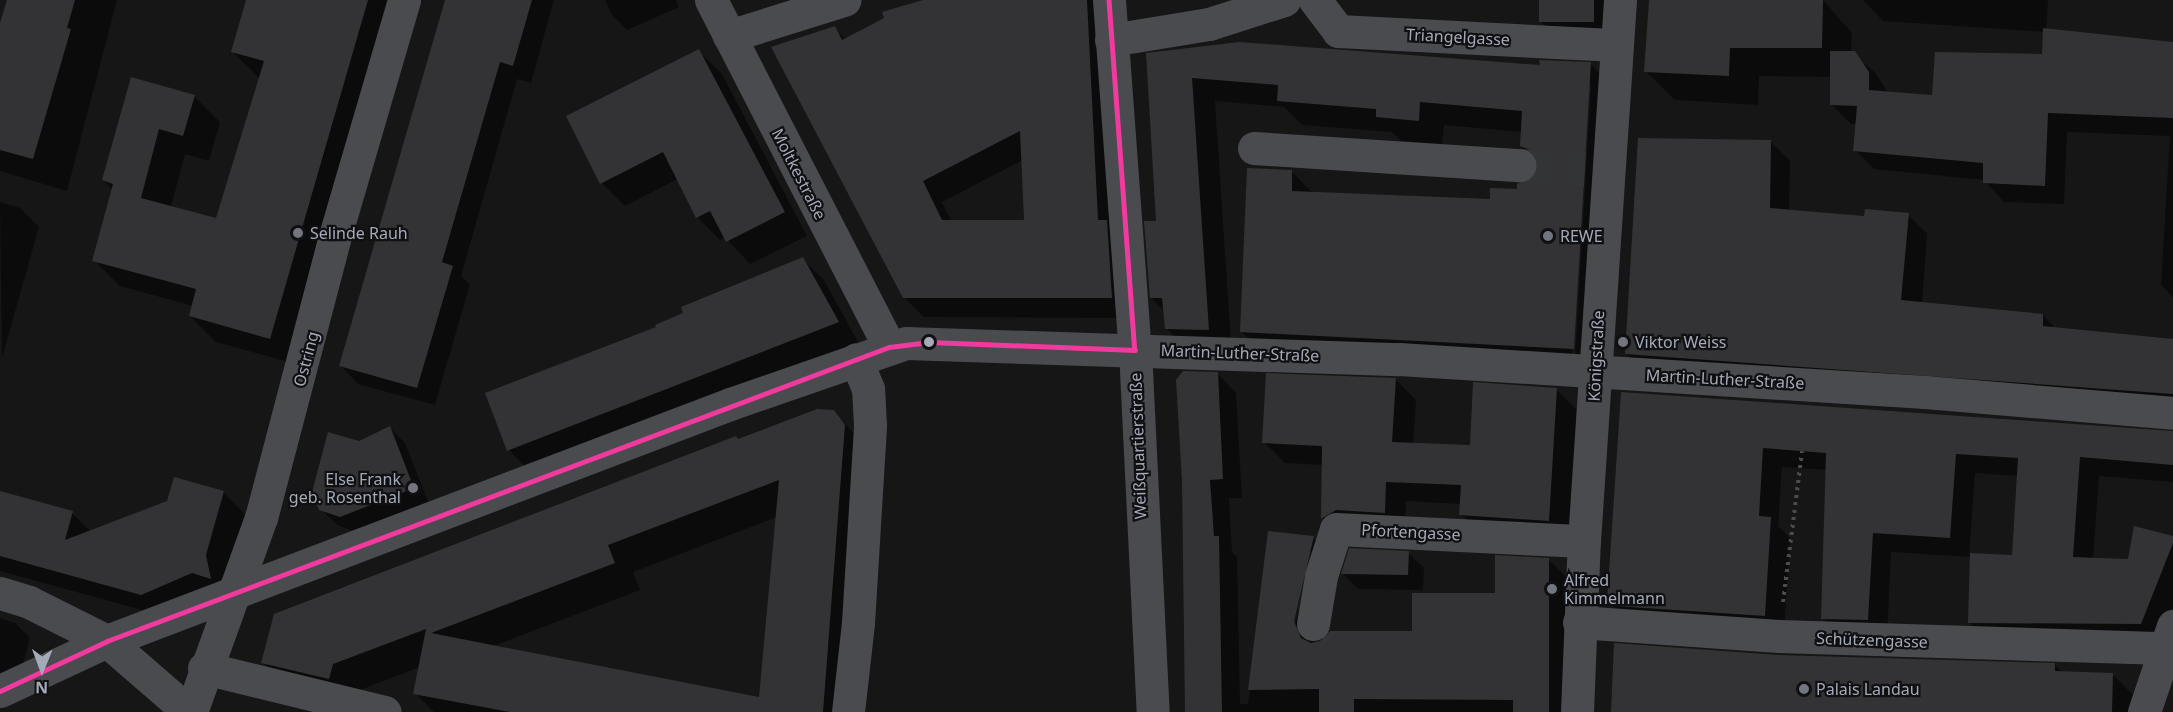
<!DOCTYPE html>
<html>
<head>
<meta charset="utf-8">
<style>
  body { margin:0 }
  #map { position:relative; width:2173px; height:712px; overflow:hidden; background:#161616; font-family:"Noto Sans",sans-serif }
  div>[style] { position:absolute }
  .shadow>* { inset:0; background:#0007 }
  .building>* { inset:0; background:#333335; transform-origin:0 0 }
  .minor-tunnel>* { height:33px; margin-top:-16.5px; transform-origin:0; background:repeating-linear-gradient(90deg,#333436 0 33px,transparent 0 49px) }
  .path>* { height:4px; margin-top:-2px; transform-origin:0; background:repeating-linear-gradient(90deg,#4b4c50 0 3px,transparent 0 7.5px) }
  .minor>* { height:33px; margin:-16.5px; padding:0 16.5px; transform-origin:16.5px; border-radius:16.5px; background:#494b4f }
  .bus-1>* { height:4.5px; margin:-2.25px; padding:0 2.25px; transform-origin:2.25px; border-radius:2.25px; background:#f13a9d }
  .dots>* { width:16px; height:16px; translate:-50% -50%; box-sizing:border-box; border:3px solid #101012; border-radius:50% }
  span { translate:-50% -50%; white-space:nowrap; text-align:center; line-height:1.15; -webkit-text-stroke:4.5px #101012; paint-order:stroke }
  .street-label { font-size:16px; color:#a5aab8 }
  .poi-label { font-size:16px; color:#a5aab8 }
  .left { translate:0 -50%; text-align:left }
  .right { translate:-100% -50%; text-align:right }
  .north { position:absolute; left:12px; top:640px; width:60px; height:60px; -webkit-text-stroke:4px #101012; paint-order:stroke; rotate:181deg; font-size:16px; font-weight:700; line-height:24px; text-align:center; color:#a5aab8 }
  .north::after { content:''; display:block; margin:auto; width:21px; height:27px; background:#a5aab8; clip-path:polygon(50% 0,100% 100%,50% 72%,0 100%) }
</style>
</head>
<body>
<div id="map">
  <div class="shadow">
    <div style="clip-path:polygon(9px 0,117px 0,67px 191px,0 171px,0 31px)"></div>
    <div style="clip-path:polygon(286px 0,402px 0,296px 364px,216px 342px,190px 316px,193px 306px,120px 286px,94px 260px,113px 190px,103px 180px,194px 96px,220px 122px,209px 161px,185px 154px,171px 207px,217px 220px,260px 79px,233px 52px)"></div>
    <div style="clip-path:polygon(446px 0,554px 0,531px 83px,517px 79px,461px 276px,470px 284px,435px 405px,358px 384px,341px 366px)"></div>
    <div style="clip-path:polygon(605px 0,676px 0,679px 7px,627px 30px,612px 15px)"></div>
    <div style="clip-path:polygon(evenodd,927px 0,1104px 0,1132px 318px,924px 317px,904px 297px,834px 28px,846px 40px,927px 0,1023px 160px,1025px 222px,952px 222px,942px 202px,1023px 160px)"></div>
    <div style="clip-path:polygon(1541px 0,1627px 0,1627px 58px,1574px 55px,1541px 22px)"></div>
    <div style="clip-path:polygon(1649px 0,1823px 0,1852px 33px,1851px 53px,1875px 72px,1888px 93px,1934px 97px,2044px 56px,2045px 32px,1883px 21px,1863px 0,2048px 0,2046px 30px,2173px 44px,2173px 297px,2161px 285px,2170px 136px,2067px 132px,2064px 204px,2004px 202px,1984px 180px,1874px 169px,1855px 150px,1857px 124px,1851px 124px,1831px 104px,1832px 77px,1759px 76px,1758px 105px,1675px 100px,1646px 71px)"></div>
    <div style="clip-path:polygon(698px 51px,722px 74px,807px 236px,750px 264px,725px 237px,720px 240px,697px 217px,678px 179px,625px 206px,602px 183px)"></div>
    <div style="clip-path:polygon(evenodd,1147px 55px,1541px 67px,1590px 64px,1614px 88px,1598px 372px,1265px 355px,1241px 331px,1292px 172px,1313px 193px,1491px 201px,1519px 191px,1536px 176px,1537px 161px,1521px 146px,1522px 132px,1444px 125px,1442px 144px,1401px 141px,1392px 132px,1302px 125px,1284px 107px,1215px 101px,1231px 343px,1190px 352px,1166px 328px,1164px 311px,1151px 298px,1158px 222px,1147px 55px,1588px 84px,1591px 84px,1575px 357px,1572px 357px,1588px 84px)"></div>
    <div style="clip-path:polygon(1770px 141px,1790px 161px,1789px 211px,1866px 218px,1908px 215px,1927px 234px,1922px 304px,2043px 315px,2056px 329px,2173px 340px,2173px 411px,1646px 373px,1627px 354px)"></div>
    <div style="clip-path:polygon(0 202px,20px 208px,39px 227px,2px 358px)"></div>
    <div style="clip-path:polygon(802px 259px,824px 280px,859px 344px,530px 472px,509px 450px,658px 328px)"></div>
    <div style="clip-path:polygon(evenodd,1217px 373px,1236px 393px,1242px 498px,1229px 498px,1232px 552px,1237px 557px,1240px 704px,1248px 704px,1269px 533px,1313px 538px,1333px 557px,1314px 644px,1413px 633px,1497px 595px,1549px 560px,1568px 579px,1568px 712px,1186px 712px,1217px 373px,1309px 552px,1312px 552px,1294px 629px,1291px 628px,1309px 552px)"></div>
    <div style="clip-path:polygon(1395px 379px,1416px 400px,1413px 444px,1471px 446px,1556px 389px,1577px 410px,1569px 541px,1482px 535px,1461px 514px,1461px 504px,1406px 501px,1405px 533px,1342px 539px,1322px 518px,1323px 465px,1285px 463px,1264px 442px)"></div>
    <div style="clip-path:polygon(evenodd,1623px 393px,2173px 433px,2173px 482px,2099px 476px,2093px 559px,2129px 561px,2173px 538px,2173px 611px,2161px 642px,1989px 642px,1969px 622px,1971px 557px,1891px 552px,1887px 639px,1842px 637px,1823px 618px,1827px 470px,1782px 467px,1778px 526px,1790px 538px,1784px 635px,1628px 621px,1609px 602px,1623px 393px,1975px 473px,2019px 476px,2013px 556px,1969px 555px,1975px 473px)"></div>
    <div style="clip-path:polygon(evenodd,833px 412px,860px 439px,850px 712px,434px 712px,415px 693px,420px 667px,360px 690px,289px 689px,263px 662px,739px 440px,833px 412px,777px 517px,761px 699px,491px 647px,640px 590px,633px 572px,777px 517px)"></div>
    <div style="clip-path:polygon(390px 428px,405px 443px,429px 504px,356px 532px,337px 525px,321px 509px,360px 442px)"></div>
    <div style="clip-path:polygon(0 492px,72px 513px,91px 532px,223px 492px,245px 514px,227px 578px,164px 616px,0 571px)"></div>
    <div style="clip-path:polygon(1408px 553px,1424px 568px,1423px 590px,1358px 589px,1343px 574px)"></div>
    <div style="clip-path:polygon(0 618px,15px 623px,30px 638px,23px 665px,0 680px)"></div>
    <div style="clip-path:polygon(2055px 665px,2063px 673px,2113px 675px,2136px 698px,2136px 712px,1613px 712px)"></div>
  </div>
  <div class="building">
    <div style="clip-path:polygon(7px 0,75px 0,67px 28px,71px 29px,33px 159px,0 150px,0 23px)"></div>
    <div style="clip-path:polygon(246px 0,368px 0,270px 339px,189px 316px,196px 289px,92px 261px,113px 184px,102px 180px,131px 77px,195px 95px,183px 136px,159px 129px,141px 198px,216px 218px,264px 61px,231px 52px)"></div>
    <div style="clip-path:polygon(445px 0,532px 0,513px 66px,500px 62px,442px 262px,453px 266px,417px 388px,339px 366px)"></div>
    <div style="clip-path:polygon(evenodd,923px 0,1087px 0,1098px 220px,1107px 220px,1112px 298px,903px 298px,771px 47px,835px 26px,842px 40px,884px 18px,882px 12px,923px 0,1020px 131px,1024px 220px,942px 220px,923px 181px,1020px 131px)"></div>
    <div style="left:1539px;top:0;width:55px;height:22px"></div>
    <div style="clip-path:polygon(1649px 0,1823px 0,1822px 48px,1730px 48px,1729px 76px,1644px 72px)"></div>
    <div style="clip-path:polygon(2043px 28px,2173px 42px,2173px 118px,2048px 113px,2045px 186px,1983px 183px,1983px 163px,1853px 151px,1857px 106px,1830px 105px,1830px 51px,1855px 51px,1869px 72px,1869px 90px,1932px 95px,1935px 52px,2042px 54px)"></div>
    <div style="clip-path:polygon(1239px 42px,1540px 65px,1539px 60px,1591px 62px,1574px 349px,1240px 332px,1247px 168px,1292px 170px,1292px 191px,1490px 199px,1490px 188px,1517px 189px,1517px 184px,1534px 176px,1538px 166px,1530px 150px,1520px 146px,1522px 111px,1420px 102px,1419px 121px,1376px 117px,1376px 109px,1277px 101px,1278px 85px,1192px 78px,1209px 330px,1165px 329px,1162px 298px,1150px 298px,1144px 221px,1156px 221px,1146px 53px)"></div>
    <div style="clip-path:polygon(699px 49px,785px 212px,726px 242px,710px 211px,696px 218px,663px 152px,600px 184px,566px 116px)"></div>
    <div style="clip-path:polygon(1638px 138px,1771px 140px,1770px 208px,1864px 216px,1865px 209px,1909px 213px,1901px 300px,2043px 314px,2043px 326px,2173px 339px,2173px 394px,1625px 354px)"></div>
    <div style="clip-path:polygon(803px 257px,839px 322px,507px 451px,485px 393px,656px 327px,655px 325px,683px 313px,681px 307px)"></div>
    <div style="clip-path:polygon(1183px 371px,1218px 372px,1223px 479px,1210px 480px,1214px 536px,1219px 536px,1222px 712px,1185px 712px,1182px 481px,1176px 380px)"></div>
    <div style="clip-path:polygon(1266px 373px,1396px 378px,1392px 442px,1470px 445px,1473px 382px,1557px 388px,1549px 521px,1459px 515px,1461px 485px,1386px 482px,1385px 513px,1336px 510px,1321px 519px,1322px 446px,1262px 443px)"></div>
    <div style="clip-path:polygon(1621px 392px,2173px 431px,2173px 465px,2080px 457px,2073px 557px,2128px 559px,2134px 526px,2173px 536px,2173px 543px,2141px 624px,1968px 623px,1970px 553px,2012px 555px,2018px 458px,1956px 454px,1950px 538px,1873px 533px,1868px 620px,1821px 619px,1826px 453px,1763px 448px,1759px 516px,1771px 517px,1765px 616px,1615px 606px,1607px 602px)"></div>
    <div style="clip-path:polygon(evenodd,817px 409px,834px 410px,845px 425px,823px 712px,510px 712px,413px 694px,426px 629px,333px 664px,329px 679px,261px 663px,274px 614px,736px 436px,738px 439px,817px 409px,779px 480px,759px 697px,431px 633px,615px 563px,608px 545px,779px 480px)"></div>
    <div style="clip-path:polygon(390px 426px,414px 488px,340px 517px,319px 510px,312px 492px,328px 432px,359px 441px)"></div>
    <div style="clip-path:polygon(174px 477px,224px 491px,206px 555px,211px 579px,192px 573px,141px 595px,0 556px,0 491px,73px 511px,65px 540px,167px 501px)"></div>
    <div style="clip-path:polygon(1268px 531px,1314px 536px,1294px 621px,1301px 638px,1311px 643px,1320px 641px,1330px 631px,1412px 631px,1412px 593px,1495px 593px,1495px 555px,1549px 558px,1549px 712px,1513px 712px,1513px 700px,1354px 699px,1354px 712px,1319px 712px,1319px 689px,1248px 690px)"></div>
    <div style="clip-path:polygon(1349px 548px,1409px 551px,1408px 575px,1341px 574px)"></div>
    <div style="clip-path:polygon(1614px 643px,1778px 655px,2055px 663px,2055px 671px,2113px 673px,2112px 712px,1611px 712px)"></div>
  </div>
  <div class="minor-tunnel">
    <div style="left:1519px;top:165px;width:66px;rotate:3.5deg"></div>
  </div>
  <div class="path">
    <div style="left:1783px;top:602px;width:152px;rotate:-82.8deg"></div>
  </div>
  <div class="minor">
    <div style="left:711px;top:0;width:390px;rotate:62.8deg"></div>
    <div style="left:1109px;top:0;width:351px;rotate:85.8deg"></div>
    <div style="left:1135px;top:350px;width:362px;rotate:87.2deg"></div>
    <div style="left:1315px;top:0;width:39px;rotate:53deg"></div>
    <div style="left:1338px;top:31px;width:279px;rotate:2.9deg"></div>
    <div style="left:729px;top:36px;width:121px;rotate:-17.4deg"></div>
    <div style="left:1111px;top:40px;width:99px;rotate:-9.3deg"></div>
    <div style="left:1209px;top:24px;width:79px;rotate:-17.7deg"></div>
    <div style="left:1254px;top:148px;width:266px;rotate:3.7deg"></div>
    <div style="left:0;top:593px;width:30px;rotate:17deg"></div>
    <div style="left:29px;top:602px;width:87px;rotate:26.6deg"></div>
    <div style="left:107px;top:641px;width:108px;rotate:40.9deg"></div>
    <div style="left:1579px;top:622px;width:200px;rotate:4deg"></div>
    <div style="left:1779px;top:636px;width:386px;rotate:1.8deg"></div>
    <div style="left:1313px;top:624px;width:49px;rotate:-80.5deg"></div>
    <div style="left:1321px;top:576px;width:49px;rotate:-72.3deg"></div>
    <div style="left:1336px;top:529px;width:248px;rotate:2.8deg"></div>
    <div style="left:204px;top:668px;width:186px;rotate:13.7deg"></div>
    <div style="left:0;top:691px;width:118px;rotate:-25deg"></div>
    <div style="left:107px;top:641px;width:667px;rotate:-20.83deg"></div>
    <div style="left:730px;top:404px;width:186px;rotate:-19.1deg"></div>
    <div style="left:906px;top:343px;width:493px;rotate:1.9deg"></div>
    <div style="left:1399px;top:359px;width:527px;rotate:3.59deg"></div>
    <div style="left:1925px;top:392px;width:249px;rotate:4.8deg"></div>
    <div style="left:191px;top:712px;width:206px;rotate:-70.2deg"></div>
    <div style="left:261px;top:518px;width:292px;rotate:-75.3deg"></div>
    <div style="left:335px;top:236px;width:246px;rotate:-73.7deg"></div>
    <div style="left:848px;top:712px;width:90px;rotate:-83.6deg"></div>
    <div style="left:858px;top:623px;width:198px;rotate:-86.5deg"></div>
    <div style="left:870px;top:425px;width:36px;rotate:-93deg"></div>
    <div style="left:868px;top:389px;width:32px;rotate:-112deg"></div>
    <div style="left:1577px;top:712px;width:171px;rotate:-87.7deg"></div>
    <div style="left:1584px;top:541px;width:542px;rotate:-86.19deg"></div>
    <div style="left:2144px;top:712px;width:91px;rotate:-71.4deg"></div>
  </div>
  <div class="bus-1">
    <div style="left:1109px;top:0;width:351px;rotate:85.8deg"></div>
    <div style="left:0;top:691px;width:118px;rotate:-25deg"></div>
    <div style="left:107px;top:641px;width:835px;rotate:-20.6deg"></div>
    <div style="left:889px;top:347px;width:40px;rotate:-7.1deg"></div>
    <div style="left:929px;top:342px;width:206px;rotate:2.2deg"></div>
  </div>
  <div class="dots">
    <div style="left:298px;top:233px;background:#73767f"></div>
    <div style="left:1548px;top:236px;background:#73767f"></div>
    <div style="left:929px;top:342px;background:#a5aab8"></div>
    <div style="left:1623px;top:342px;background:#73767f"></div>
    <div style="left:413px;top:488px;background:#73767f"></div>
    <div style="left:1552px;top:589px;background:#73767f"></div>
    <div style="left:1804px;top:689px;background:#73767f"></div>
  </div>
  <div class="street-label">
    <span style="left:1458px;top:37px;rotate:3deg">Triangelgasse</span>
    <span style="left:799px;top:174px;rotate:63deg">Moltkestraße</span>
    <span style="left:1240px;top:353px;rotate:2deg">Martin-Luther-Straße</span>
    <span style="left:1596px;top:356px;rotate:-87deg">Königstraße</span>
    <span style="left:306px;top:359px;rotate:-75deg">Ostring</span>
    <span style="left:1725px;top:379px;rotate:3deg">Martin-Luther-Straße</span>
    <span style="left:1138px;top:446px;rotate:-92deg">Weißquartierstraße</span>
    <span style="left:1411px;top:532px;rotate:3deg">Pfortengasse</span>
    <span style="left:1872px;top:640px;rotate:2deg">Schützengasse</span>
  </div>
  <div class="poi-label">
    <span class="left" style="left:310px;top:233px">Selinde Rauh</span>
    <span class="left" style="left:1560px;top:236px">REWE</span>
    <span class="left" style="left:1635px;top:342px">Viktor Weiss</span>
    <span class="right" style="left:401px;top:488px">Else Frank<br>geb. Rosenthal</span>
    <span class="left" style="left:1564px;top:589px">Alfred<br>Kimmelmann</span>
    <span class="left" style="left:1816px;top:689px">Palais Landau</span>
  </div>
  <div class="north">N</div>
</div>
</body>
</html>
